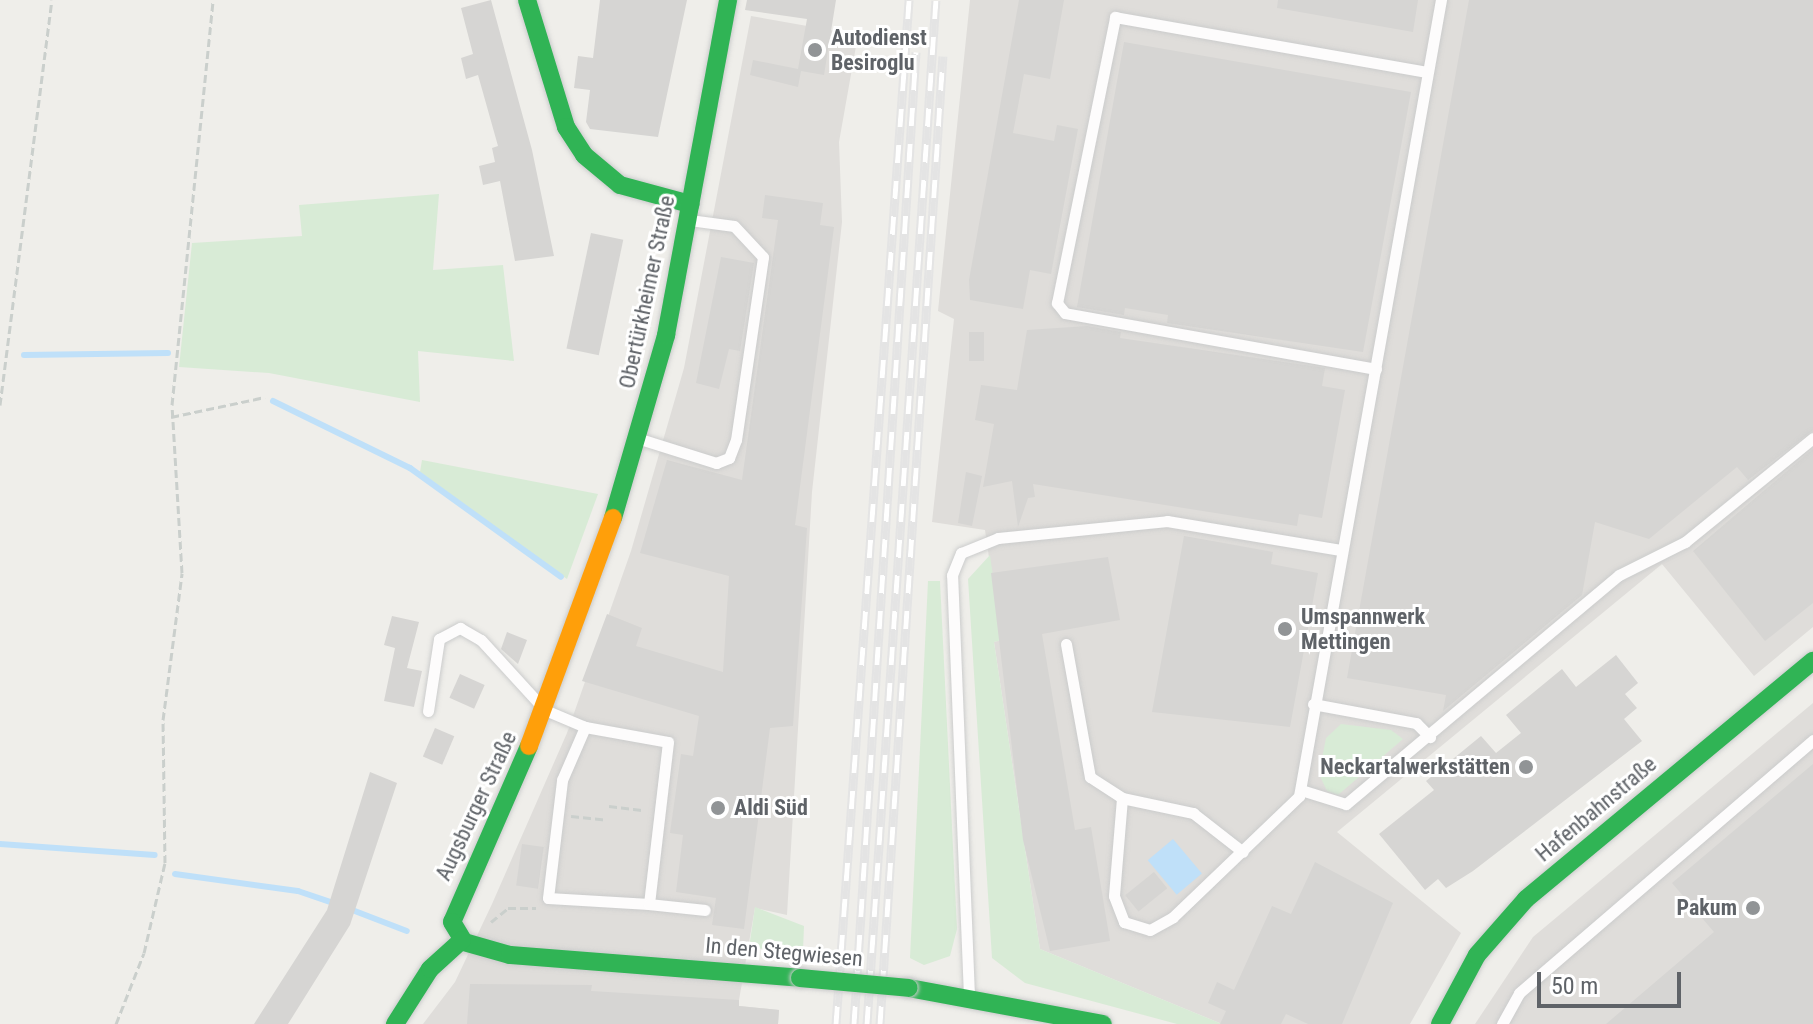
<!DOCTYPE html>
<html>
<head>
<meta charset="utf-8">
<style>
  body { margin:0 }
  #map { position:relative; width:1813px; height:1024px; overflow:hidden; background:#efeeea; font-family:"Roboto Condensed",sans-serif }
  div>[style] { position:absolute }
  .industrial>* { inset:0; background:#dfddda }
  .green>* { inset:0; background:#d8ebd6 }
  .water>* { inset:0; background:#bfe0f9; transform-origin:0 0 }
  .stream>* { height:6px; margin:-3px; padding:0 3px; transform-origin:3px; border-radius:3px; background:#bfe0f9 }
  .building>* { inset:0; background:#d6d5d3; transform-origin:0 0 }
  .path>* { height:3px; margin-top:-1.5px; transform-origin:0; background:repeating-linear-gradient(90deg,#cacfcc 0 8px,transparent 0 12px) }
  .roads { filter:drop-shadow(0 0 2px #cbcccc) drop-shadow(0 0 2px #cbcccc) }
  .lane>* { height:11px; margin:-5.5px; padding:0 5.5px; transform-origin:5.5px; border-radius:5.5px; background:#fdfcfc }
  .fast>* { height:18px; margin:-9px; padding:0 9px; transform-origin:9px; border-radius:9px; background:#30b455 }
  .slow>* { height:18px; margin:-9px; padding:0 9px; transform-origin:9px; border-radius:9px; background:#ff9f0a }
  .rail>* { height:9px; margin-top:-4.5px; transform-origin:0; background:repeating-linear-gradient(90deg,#fff 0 18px,#e4e4e4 0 36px); box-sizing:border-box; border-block:2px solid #e4e4e4 }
  .bridges { filter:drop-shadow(0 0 2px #cacacb) drop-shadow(0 0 2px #cacacb) }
  .fast-bridge>* { height:18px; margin:-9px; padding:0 9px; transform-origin:9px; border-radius:9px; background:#30b455 }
  .dots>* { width:22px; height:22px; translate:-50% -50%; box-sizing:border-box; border:4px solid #fff; border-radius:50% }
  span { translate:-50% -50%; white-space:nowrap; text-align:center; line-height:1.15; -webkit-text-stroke:6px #fff; paint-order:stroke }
  .poi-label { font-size:22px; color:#5f6368; font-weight:700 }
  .left { translate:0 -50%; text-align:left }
  .right { translate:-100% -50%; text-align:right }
  .street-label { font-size:22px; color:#5f6368 }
  .scale { position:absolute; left:1537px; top:972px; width:144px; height:36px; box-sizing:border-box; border:4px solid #5f6368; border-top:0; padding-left:10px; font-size:24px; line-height:28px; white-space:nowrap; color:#5f6368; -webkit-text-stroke:6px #fff; paint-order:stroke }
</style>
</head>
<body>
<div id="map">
  <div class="industrial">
    <div style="clip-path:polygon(970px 0,1813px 0,1813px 627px,1754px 676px,1662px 564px,1337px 832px,1461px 933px,1410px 1024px,1222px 1024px,1040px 949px,994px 642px,1001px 640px,985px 530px,932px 522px,954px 319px,938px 311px)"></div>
    <div style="clip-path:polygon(751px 16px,858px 35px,839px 142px,842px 222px,812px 492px,787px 915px,755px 908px,739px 1000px,739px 1006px,779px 1010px,778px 1024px,423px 1024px,455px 982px,492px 904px,567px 733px,631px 551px,684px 368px)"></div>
    <div style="clip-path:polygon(1813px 703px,1813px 1024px,1475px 1024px,1533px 937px)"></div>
  </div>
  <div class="green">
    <div style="clip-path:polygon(439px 194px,433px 270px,503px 265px,514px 361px,418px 351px,420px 402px,269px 373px,179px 367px,192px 243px,302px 236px,299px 205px)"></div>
    <div style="clip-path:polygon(422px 460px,598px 494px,567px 579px,420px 472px)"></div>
    <div style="clip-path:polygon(990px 555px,1002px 640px,994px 642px,1040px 949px,1222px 1024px,1177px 1024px,1025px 983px,992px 958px,968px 579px)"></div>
    <div style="clip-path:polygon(928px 581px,940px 581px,957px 929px,950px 956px,924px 965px,910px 958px)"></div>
    <div style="clip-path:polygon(1341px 724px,1391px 730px,1403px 739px,1338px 795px,1327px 791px,1319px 774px,1326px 738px)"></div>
    <div style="clip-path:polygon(755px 907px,804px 926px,803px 951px,749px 948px)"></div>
  </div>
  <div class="water">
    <div style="left:1173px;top:839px;width:45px;height:33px;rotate:50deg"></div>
  </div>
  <div class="stream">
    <div style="left:24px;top:355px;width:144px;rotate:-0.8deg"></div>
    <div style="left:273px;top:401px;width:153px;rotate:26.1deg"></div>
    <div style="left:410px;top:468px;width:186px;rotate:35.8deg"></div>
    <div style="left:0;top:844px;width:155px;rotate:4.1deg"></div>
    <div style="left:175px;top:874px;width:124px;rotate:7.9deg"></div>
    <div style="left:298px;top:891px;width:40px;rotate:18.9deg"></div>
    <div style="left:347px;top:908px;width:64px;rotate:21deg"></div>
  </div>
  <div class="building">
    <div style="clip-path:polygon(491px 0,532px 150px,554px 256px,515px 261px,500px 181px,483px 185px,479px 166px,495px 162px,492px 148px,498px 146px,478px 75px,466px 79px,461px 58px,473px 54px,461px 8px)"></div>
    <div style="clip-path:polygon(600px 0,687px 0,658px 137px,590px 129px,586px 122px,590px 90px,574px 88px,578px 56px,593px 58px)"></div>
    <div style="clip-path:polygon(747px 0,836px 0,824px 75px,801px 71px,798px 87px,750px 75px,753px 60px,798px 69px,807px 19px,745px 10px)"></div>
    <div style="clip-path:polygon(1019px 0,1064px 0,1050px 79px,1024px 74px,1013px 133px,1054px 141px,1057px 125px,1078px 129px,1051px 274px,1030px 270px,1023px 309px,970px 300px,969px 280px)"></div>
    <div style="clip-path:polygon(1278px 0,1418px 0,1413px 32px,1277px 8px)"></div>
    <div style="clip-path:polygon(1469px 0,1813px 0,1813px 430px,1748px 480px,1737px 467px,1649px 539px,1595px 522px,1582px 595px,1443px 711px,1446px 695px,1347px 678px)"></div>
    <div style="clip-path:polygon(1124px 42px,1411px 92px,1363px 352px,1167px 323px,1168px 315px,1125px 308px,1124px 315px,1077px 307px)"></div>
    <div style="clip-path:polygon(765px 195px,823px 203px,820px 225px,834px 227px,795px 525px,807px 528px,793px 726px,770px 728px,744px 929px,712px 925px,716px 898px,676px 892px,683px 835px,670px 833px,681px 754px,693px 756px,699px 716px,582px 681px,607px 614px,642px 628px,636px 646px,723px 672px,729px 576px,640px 553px,667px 460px,742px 480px,778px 220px,762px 218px)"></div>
    <div style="left:591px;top:233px;width:33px;height:118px;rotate:12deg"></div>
    <div style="clip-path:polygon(721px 257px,754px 263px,740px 351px,729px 349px,719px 389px,696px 383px)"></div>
    <div style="clip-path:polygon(1087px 326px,1121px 332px,1120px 338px,1325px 368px,1322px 386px,1345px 390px,1322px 518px,1299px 514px,1297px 526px,1033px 484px,1035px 497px,1028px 498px,1018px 527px,1012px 481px,983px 487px,994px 424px,975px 420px,981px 385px,1017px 390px,1027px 330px)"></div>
    <div style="left:969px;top:332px;width:15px;height:29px"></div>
    <div style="clip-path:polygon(1813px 449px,1813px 603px,1765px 641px,1693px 551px)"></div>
    <div style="clip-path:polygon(966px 472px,982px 476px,972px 526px,958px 523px)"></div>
    <div style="clip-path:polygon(1184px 536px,1273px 552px,1271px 564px,1318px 573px,1290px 727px,1152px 712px)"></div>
    <div style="clip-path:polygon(1108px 557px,1120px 620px,1042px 634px,1075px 830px,1091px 827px,1110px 941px,1050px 951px,1023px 840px,991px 573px)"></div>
    <div style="clip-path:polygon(392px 616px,419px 622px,407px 668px,422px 671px,414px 707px,384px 701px,395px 648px,384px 645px)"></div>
    <div style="clip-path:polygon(507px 632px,527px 640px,518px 664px,501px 649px)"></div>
    <div style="clip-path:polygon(1616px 655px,1638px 683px,1625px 694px,1637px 708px,1624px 719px,1642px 741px,1473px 871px,1446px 888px,1438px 879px,1425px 890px,1379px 834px,1434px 790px,1426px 781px,1481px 736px,1496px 753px,1521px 733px,1506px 715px,1562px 669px,1576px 687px)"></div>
    <div style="left:460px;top:674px;width:27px;height:26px;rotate:24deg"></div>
    <div style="left:435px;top:728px;width:21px;height:31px;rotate:23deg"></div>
    <div style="clip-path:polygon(1813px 764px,1813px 1024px,1606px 1024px,1714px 932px,1672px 883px)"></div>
    <div style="clip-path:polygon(370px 772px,397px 783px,350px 925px,288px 1024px,254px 1024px,327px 910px)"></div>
    <div style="left:522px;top:844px;width:22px;height:42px;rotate:8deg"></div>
    <div style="clip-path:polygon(1315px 862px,1393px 903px,1342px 1024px,1308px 1024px,1286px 1014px,1281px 1024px,1220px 1024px,1226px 1011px,1208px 1003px,1217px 982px,1234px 990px,1272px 906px,1291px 914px)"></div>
    <div style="left:1154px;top:872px;width:21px;height:37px;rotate:51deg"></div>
    <div style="clip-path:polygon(470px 984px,592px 985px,591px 991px,739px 1000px,739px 1006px,779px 1010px,778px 1024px,467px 1024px)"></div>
  </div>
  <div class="path">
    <div style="left:0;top:405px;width:408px;rotate:-82.7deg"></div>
    <div style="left:171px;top:417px;width:96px;rotate:-12deg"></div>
    <div style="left:609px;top:806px;width:35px;rotate:7deg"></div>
    <div style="left:571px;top:816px;width:36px;rotate:6deg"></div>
    <div style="left:491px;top:922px;width:22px;rotate:-39deg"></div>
    <div style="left:508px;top:908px;width:28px"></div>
    <div style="left:116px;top:1024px;width:76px;rotate:-68.5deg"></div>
    <div style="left:144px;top:953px;width:92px;rotate:-76.9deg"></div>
    <div style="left:165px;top:863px;width:143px;rotate:-90.8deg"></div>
    <div style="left:163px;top:720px;width:148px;rotate:-82.6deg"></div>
    <div style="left:182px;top:573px;width:168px;rotate:-93.4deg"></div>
    <div style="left:172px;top:405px;width:407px;rotate:-84.2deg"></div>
  </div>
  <div class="roads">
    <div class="lane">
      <div style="left:1376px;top:369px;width:316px;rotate:-169.8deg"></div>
      <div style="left:1065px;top:313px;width:13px;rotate:-129deg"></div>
      <div style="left:1057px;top:303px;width:292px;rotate:-78.5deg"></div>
      <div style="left:1115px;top:17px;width:317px;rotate:10deg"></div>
      <div style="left:640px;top:439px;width:80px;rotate:17.5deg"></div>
      <div style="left:716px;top:463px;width:14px;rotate:-21deg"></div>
      <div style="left:729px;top:458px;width:19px;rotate:-69deg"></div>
      <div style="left:736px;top:440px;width:185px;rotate:-81.6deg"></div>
      <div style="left:763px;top:257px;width:42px;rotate:-133.1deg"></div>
      <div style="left:734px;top:226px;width:45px;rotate:-172.4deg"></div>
      <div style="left:1066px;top:644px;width:135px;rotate:79.8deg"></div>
      <div style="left:1090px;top:777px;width:38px;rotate:33deg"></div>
      <div style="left:1122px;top:798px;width:98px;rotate:94.7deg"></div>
      <div style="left:1114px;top:896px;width:28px;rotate:69deg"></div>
      <div style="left:1124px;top:922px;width:27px;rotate:17deg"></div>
      <div style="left:1150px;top:930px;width:26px;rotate:-29deg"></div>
      <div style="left:1173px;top:917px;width:175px;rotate:-43.8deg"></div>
      <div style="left:1299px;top:796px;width:809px;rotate:-79.89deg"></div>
      <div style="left:1313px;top:704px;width:105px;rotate:10.5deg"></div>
      <div style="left:1416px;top:723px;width:20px;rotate:45deg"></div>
      <div style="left:428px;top:711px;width:73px;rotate:-81.3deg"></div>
      <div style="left:439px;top:639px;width:24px;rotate:-28deg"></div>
      <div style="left:460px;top:628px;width:24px;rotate:30deg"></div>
      <div style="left:481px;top:640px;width:95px;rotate:47.6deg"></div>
      <div style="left:545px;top:710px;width:43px;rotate:23deg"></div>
      <div style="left:585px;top:727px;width:84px;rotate:10.2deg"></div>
      <div style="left:668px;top:742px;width:163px;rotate:96.7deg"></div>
      <div style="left:649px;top:904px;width:101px;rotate:-176.6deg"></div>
      <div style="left:548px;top:898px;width:119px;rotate:-83.2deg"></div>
      <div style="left:562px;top:780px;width:58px;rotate:-66.5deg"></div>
      <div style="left:1301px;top:790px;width:47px;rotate:17.3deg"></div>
      <div style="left:1346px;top:804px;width:356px;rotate:-40deg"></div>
      <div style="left:1619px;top:575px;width:74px;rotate:-26.6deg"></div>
      <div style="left:1685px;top:542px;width:165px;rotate:-39.1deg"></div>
      <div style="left:1122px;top:798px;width:73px;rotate:11.9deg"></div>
      <div style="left:1193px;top:813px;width:63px;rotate:38deg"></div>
      <div style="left:649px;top:904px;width:56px;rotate:6.1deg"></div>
      <div style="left:969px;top:996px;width:421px;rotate:-92.3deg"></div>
      <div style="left:952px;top:575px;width:24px;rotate:-68deg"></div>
      <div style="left:961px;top:553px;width:40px;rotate:-22deg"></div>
      <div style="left:998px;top:538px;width:170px;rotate:-5.7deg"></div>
      <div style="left:1167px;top:521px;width:176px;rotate:9.5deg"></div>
      <div style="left:1502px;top:1024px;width:35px;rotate:-61deg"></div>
      <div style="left:1519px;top:993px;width:388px;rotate:-40.7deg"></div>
    </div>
    <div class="fast">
      <div style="left:527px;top:0;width:133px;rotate:72.9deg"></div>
      <div style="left:566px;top:127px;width:33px;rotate:57deg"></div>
      <div style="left:584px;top:155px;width:47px;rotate:39.8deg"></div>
      <div style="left:620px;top:185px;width:73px;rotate:15.2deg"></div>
      <div style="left:613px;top:518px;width:191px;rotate:-73.8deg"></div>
      <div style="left:666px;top:335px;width:341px;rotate:-79.5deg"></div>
      <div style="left:529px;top:746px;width:192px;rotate:113.6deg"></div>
      <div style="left:452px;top:922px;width:23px;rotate:59deg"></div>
      <div style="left:464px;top:942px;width:48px;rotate:15.8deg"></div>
      <div style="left:510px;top:955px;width:291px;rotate:4.5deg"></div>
      <div style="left:909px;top:988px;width:197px;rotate:10.5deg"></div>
      <div style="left:395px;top:1024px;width:65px;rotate:-57.5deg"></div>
      <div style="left:430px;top:969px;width:43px;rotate:-42.2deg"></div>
      <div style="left:1440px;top:1024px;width:78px;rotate:-61.8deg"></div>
      <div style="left:1477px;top:955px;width:74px;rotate:-48.8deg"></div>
      <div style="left:1526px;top:899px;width:373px;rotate:-39.7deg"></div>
    </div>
    <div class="slow">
      <div style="left:529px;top:746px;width:243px;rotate:-69.8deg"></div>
    </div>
  </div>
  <div class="rail">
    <div style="left:836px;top:1024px;width:1027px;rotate:-85.92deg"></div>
    <div style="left:854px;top:1024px;width:974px;rotate:-86.35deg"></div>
    <div style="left:867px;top:1024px;width:1026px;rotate:-86.15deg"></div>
    <div style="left:880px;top:1024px;width:970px;rotate:-86.28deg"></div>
  </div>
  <div class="bridges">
    <div class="fast-bridge">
      <div style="left:800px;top:978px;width:109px;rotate:5.2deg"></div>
    </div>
  </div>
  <div class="dots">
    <div style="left:815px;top:50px;background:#919496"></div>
    <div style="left:1285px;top:629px;background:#919496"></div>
    <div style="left:1526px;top:767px;background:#919496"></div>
    <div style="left:718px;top:808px;background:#919496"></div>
    <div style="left:1753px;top:908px;background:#919496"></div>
  </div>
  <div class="poi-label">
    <span class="left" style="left:831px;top:50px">Autodienst<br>Besiroglu</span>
    <span class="left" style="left:1301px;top:629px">Umspannwerk<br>Mettingen</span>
    <span class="right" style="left:1510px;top:767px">Neckartalwerkstätten</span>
    <span class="left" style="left:734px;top:808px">Aldi Süd</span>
    <span class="right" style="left:1737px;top:908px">Pakum</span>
  </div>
  <div class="street-label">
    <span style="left:647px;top:292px;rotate:-78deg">Obertürkheimer Straße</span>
    <span style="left:476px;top:806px;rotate:-65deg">Augsburger Straße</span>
    <span style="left:1596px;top:809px;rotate:-40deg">Hafenbahnstraße</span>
    <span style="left:784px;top:952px;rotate:5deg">In den Stegwiesen</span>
  </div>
  <div class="scale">50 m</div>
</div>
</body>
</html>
